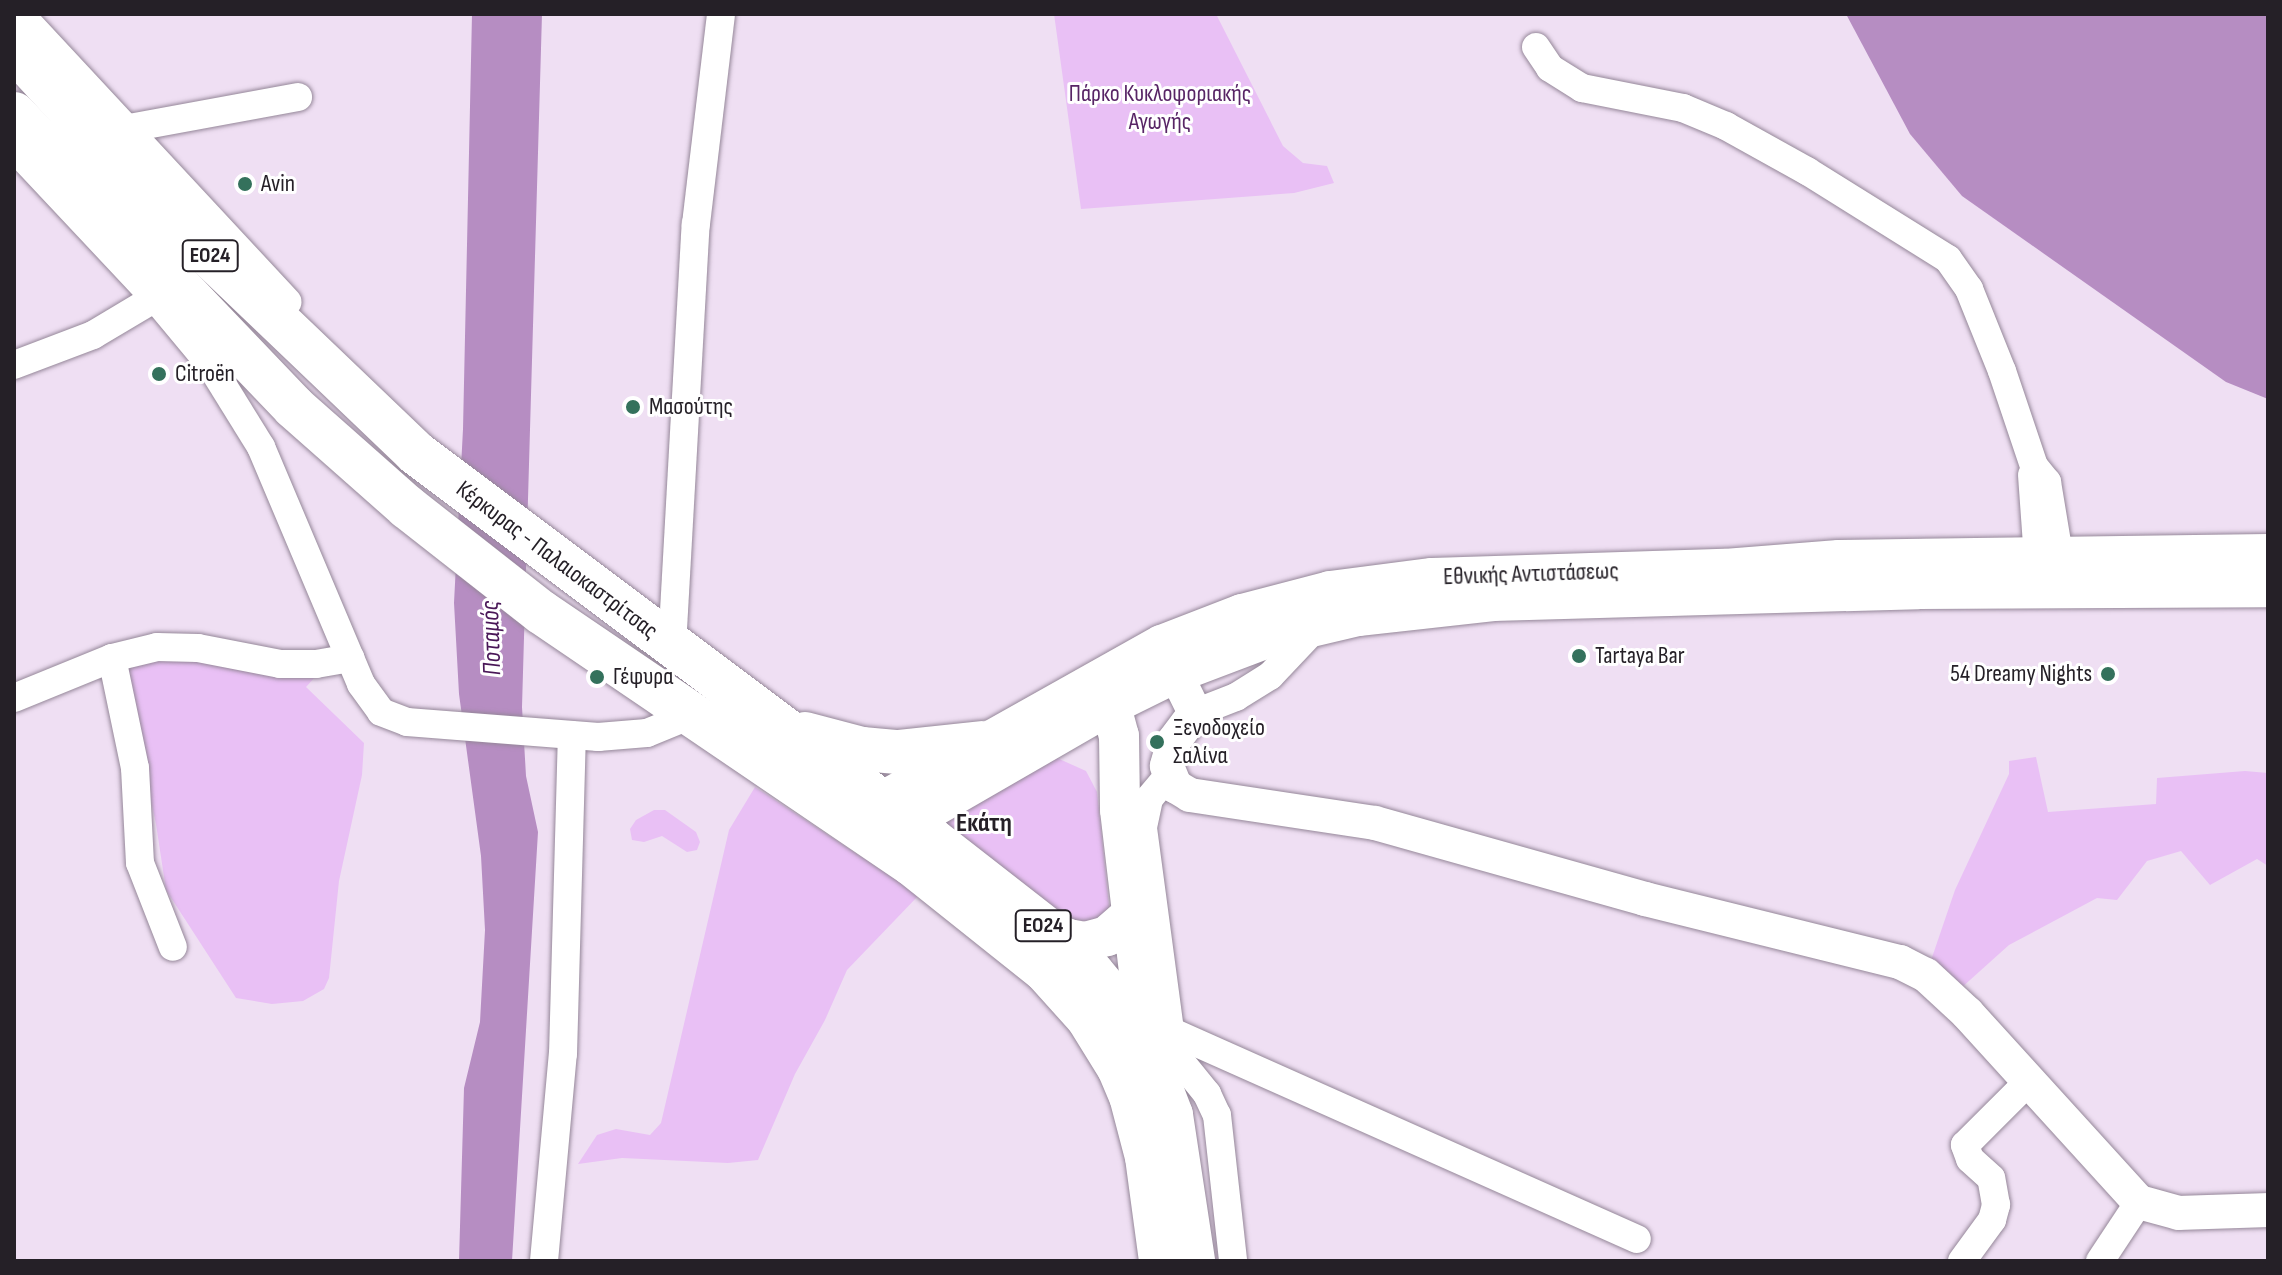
<!DOCTYPE html>
<html>
<head>
<meta charset="utf-8">
<style>
  body { margin:0 }
  #map { position:relative; width:2282px; height:1275px; overflow:hidden; background:#efdff3; font-family:"Sofia Sans Condensed",sans-serif }
  div>[style] { position:absolute }
  .green>* { inset:0; background:#e9c0f5 }
  .water>* { inset:0; background:#b68dc2 }
  .roads { filter:drop-shadow(0 0 2px #958799) drop-shadow(0 0 2px #958799) }
  .minor>* { height:28px; margin:-14px; padding:0 14px; transform-origin:14px; border-radius:14px; background:#fff }
  .tertiary>* { height:34px; margin:-17px; padding:0 17px; transform-origin:17px; border-radius:17px; background:#fff }
  .secondary>* { height:40px; margin:-20px; padding:0 20px; transform-origin:20px; border-radius:20px; background:#fff }
  .primary>* { height:44px; margin:-22px; padding:0 22px; transform-origin:22px; border-radius:22px; background:#fff }
  .dots>* { width:22px; height:22px; translate:-50% -50%; box-sizing:border-box; border:4px solid #fff; border-radius:50% }
  span { translate:-50% -50%; white-space:nowrap; text-align:center; line-height:1.15; -webkit-text-stroke:6px #fff; paint-order:stroke }
  .shield-label span { padding:2px 6px; background:#fff; border:2px solid; border-radius:6px; -webkit-text-stroke-width:0 }
  .shield-label { font-size:22px; color:#252027; font-weight:700 }
  .park-label { font-size:24px; color:#582566 }
  .poi-label { font-size:24px; color:#252027 }
  .left { translate:0 -50%; text-align:left }
  .right { translate:-100% -50%; text-align:right }
  .street-label { font-size:24px; color:#252027 }
  .water-label { font-size:26px; color:#491657; font-style:italic }
  .neighbourhood-label { font-size:26px; color:#252027; font-weight:700 }
  .frame { position:absolute; inset:0; border:16px solid #252027; pointer-events:none }
</style>
</head>
<body>
<div id="map">
  <div class="green">
    <div style="clip-path:polygon(1054px 14px,1216px 14px,1283px 146px,1303px 163px,1327px 166px,1334px 183px,1294px 193px,1081px 209px)"></div>
    <div style="clip-path:polygon(165px 656px,316px 676px,306px 687px,364px 743px,362px 775px,339px 881px,329px 978px,324px 989px,303px 1001px,272px 1004px,236px 998px,166px 890px,156px 824px,121px 663px)"></div>
    <div style="clip-path:polygon(2036px 757px,2048px 812px,2156px 804px,2157px 778px,2245px 771px,2268px 773px,2268px 866px,2257px 859px,2210px 885px,2181px 851px,2147px 861px,2117px 900px,2097px 898px,2009px 945px,1960px 989px,1926px 975px,1955px 890px,2009px 774px,2009px 761px)"></div>
    <div style="clip-path:polygon(1057px 758px,1086px 771px,1097px 792px,1109px 906px,1107px 913px,1090px 922px,1072px 922px,943px 824px,941px 817px)"></div>
    <div style="clip-path:polygon(755px 787px,919px 895px,847px 970px,825px 1020px,795px 1074px,758px 1160px,728px 1163px,622px 1158px,578px 1164px,597px 1135px,616px 1129px,650px 1135px,661px 1123px,729px 830px)"></div>
    <div style="clip-path:polygon(665px 810px,696px 832px,700px 842px,697px 850px,687px 852px,662px 836px,644px 842px,632px 840px,630px 829px,636px 820px,654px 810px)"></div>
  </div>
  <div class="water">
    <div style="clip-path:polygon(472px 14px,542px 14px,522px 707px,526px 776px,538px 832px,512px 1261px,459px 1261px,464px 1088px,480px 1022px,485px 930px,481px 856px,459px 694px,454px 603px,463px 429px)"></div>
    <div style="clip-path:polygon(1846px 14px,2268px 14px,2268px 399px,2226px 382px,1962px 196px,1910px 134px)"></div>
  </div>
  <div class="roads">
    <div class="minor">
      <div style="left:20px;top:14px;width:393px;rotate:47.1deg"></div>
      <div style="left:1536px;top:47px;width:25px;rotate:56deg"></div>
      <div style="left:1550px;top:68px;width:38px;rotate:32deg"></div>
      <div style="left:1582px;top:88px;width:103px;rotate:11.2deg"></div>
      <div style="left:1683px;top:108px;width:47px;rotate:22.7deg"></div>
      <div style="left:1726px;top:126px;width:93px;rotate:29.1deg"></div>
      <div style="left:1807px;top:171px;width:166px;rotate:32deg"></div>
      <div style="left:1948px;top:259px;width:37px;rotate:55deg"></div>
      <div style="left:1969px;top:289px;width:88px;rotate:68.1deg"></div>
      <div style="left:2002px;top:371px;width:100px;rotate:71.4deg"></div>
      <div style="left:2034px;top:466px;width:21px;rotate:51deg"></div>
      <div style="left:2047px;top:482px;width:92px;rotate:80.6deg"></div>
      <div style="left:124px;top:129px;width:177px;rotate:-10.4deg"></div>
      <div style="left:14px;top:148px;width:206px;rotate:46.8deg"></div>
      <div style="left:155px;top:298px;width:85px;rotate:50.3deg"></div>
      <div style="left:209px;top:363px;width:99px;rotate:58.2deg"></div>
      <div style="left:261px;top:447px;width:257px;rotate:67.1deg"></div>
      <div style="left:361px;top:684px;width:34px;rotate:54deg"></div>
      <div style="left:381px;top:712px;width:28px;rotate:21deg"></div>
      <div style="left:407px;top:722px;width:192px;rotate:4.5deg"></div>
      <div style="left:598px;top:737px;width:49px;rotate:-4.7deg"></div>
      <div style="left:647px;top:733px;width:48px;rotate:-22.2deg"></div>
      <div style="left:14px;top:365px;width:85px;rotate:-20.8deg"></div>
      <div style="left:93px;top:335px;width:72px;rotate:-30.8deg"></div>
      <div style="left:2032px;top:475px;width:98px;rotate:85.9deg"></div>
      <div style="left:672px;top:647px;width:424px;rotate:-86.8deg"></div>
      <div style="left:696px;top:224px;width:211px;rotate:-83.2deg"></div>
      <div style="left:112px;top:658px;width:112px;rotate:78.2deg"></div>
      <div style="left:135px;top:768px;width:95px;rotate:87deg"></div>
      <div style="left:140px;top:863px;width:90px;rotate:68.6deg"></div>
      <div style="left:14px;top:698px;width:106px;rotate:-22.2deg"></div>
      <div style="left:112px;top:658px;width:46px;rotate:-13.7deg"></div>
      <div style="left:157px;top:647px;width:41px;rotate:1.4deg"></div>
      <div style="left:198px;top:648px;width:84px;rotate:11deg"></div>
      <div style="left:280px;top:664px;width:36px"></div>
      <div style="left:316px;top:664px;width:35px;rotate:-10deg"></div>
      <div style="left:1195px;top:713px;width:44px;rotate:-21.3deg"></div>
      <div style="left:1236px;top:697px;width:40px;rotate:-32deg"></div>
      <div style="left:1270px;top:676px;width:71px;rotate:-46.7deg"></div>
      <div style="left:1168px;top:776px;width:30px;rotate:130deg"></div>
      <div style="left:1149px;top:799px;width:30px;rotate:102deg"></div>
      <div style="left:1143px;top:828px;width:205px;rotate:82.4deg"></div>
      <div style="left:1170px;top:1031px;width:34px;rotate:69deg"></div>
      <div style="left:1182px;top:1063px;width:40px;rotate:51deg"></div>
      <div style="left:1207px;top:1094px;width:23px;rotate:65deg"></div>
      <div style="left:1217px;top:1115px;width:147px;rotate:83.7deg"></div>
      <div style="left:1170px;top:1031px;width:511px;rotate:24.01deg"></div>
      <div style="left:544px;top:1261px;width:208px;rotate:-84.8deg"></div>
      <div style="left:563px;top:1054px;width:319px;rotate:-88.4deg"></div>
      <div style="left:1962px;top:1261px;width:51px;rotate:-53.8deg"></div>
      <div style="left:1992px;top:1220px;width:16px;rotate:-75deg"></div>
      <div style="left:1996px;top:1205px;width:27px;rotate:-100deg"></div>
      <div style="left:1991px;top:1178px;width:28px;rotate:-138deg"></div>
      <div style="left:1970px;top:1159px;width:15px;rotate:-110deg"></div>
      <div style="left:1965px;top:1145px;width:89px;rotate:-45deg"></div>
      <div style="left:2100px;top:1261px;width:71px;rotate:-56.5deg"></div>
    </div>
    <div class="tertiary">
      <div style="left:1165px;top:652px;width:68px;rotate:63.8deg"></div>
      <div style="left:1195px;top:713px;width:35px;rotate:127deg"></div>
      <div style="left:1174px;top:741px;width:26px;rotate:106deg"></div>
      <div style="left:1167px;top:766px;width:22px;rotate:68deg"></div>
      <div style="left:1175px;top:786px;width:17px;rotate:31deg"></div>
      <div style="left:1190px;top:795px;width:187px;rotate:8.6deg"></div>
      <div style="left:1375px;top:823px;width:280px;rotate:15.7deg"></div>
      <div style="left:1645px;top:899px;width:263px;rotate:13.9deg"></div>
      <div style="left:1900px;top:962px;width:29px;rotate:27deg"></div>
      <div style="left:1926px;top:975px;width:56px;rotate:42.8deg"></div>
      <div style="left:1967px;top:1013px;width:256px;rotate:47.7deg"></div>
      <div style="left:2139px;top:1202px;width:41px;rotate:15.4deg"></div>
      <div style="left:2179px;top:1213px;width:89px;rotate:-1.9deg"></div>
    </div>
    <div class="secondary">
      <div style="left:1096px;top:684px;width:34px;rotate:60deg"></div>
      <div style="left:1113px;top:714px;width:23px;rotate:75deg"></div>
      <div style="left:1119px;top:736px;width:74px;rotate:89.2deg"></div>
      <div style="left:1120px;top:810px;width:249px;rotate:83.3deg"></div>
      <div style="left:855px;top:817px;width:352px;rotate:-29.3deg"></div>
      <div style="left:1162px;top:645px;width:86px;rotate:-21.2deg"></div>
      <div style="left:1242px;top:614px;width:91px;rotate:-14.6deg"></div>
      <div style="left:1330px;top:591px;width:103px;rotate:-7.3deg"></div>
      <div style="left:1432px;top:578px;width:293px;rotate:-1.8deg"></div>
      <div style="left:1725px;top:569px;width:114px;rotate:-4.5deg"></div>
      <div style="left:1839px;top:560px;width:429px;rotate:-0.8deg"></div>
      <div style="left:881px;top:837px;width:262px;rotate:-30deg"></div>
      <div style="left:1108px;top:706px;width:75px;rotate:-26.2deg"></div>
      <div style="left:1175px;top:673px;width:105px;rotate:-20.7deg"></div>
      <div style="left:1273px;top:636px;width:87px;rotate:-13.2deg"></div>
      <div style="left:1358px;top:616px;width:136px;rotate:-6.3deg"></div>
      <div style="left:1493px;top:601px;width:425px;rotate:-1.6deg"></div>
      <div style="left:1918px;top:589px;width:350px;rotate:-0.3deg"></div>
      <div style="left:1046px;top:929px;width:24px;rotate:24deg"></div>
      <div style="left:1068px;top:939px;width:17px;rotate:10deg"></div>
      <div style="left:1085px;top:942px;width:23px;rotate:-15deg"></div>
      <div style="left:1107px;top:936px;width:35px;rotate:-41deg"></div>
    </div>
    <div class="primary">
      <div style="left:14px;top:49px;width:220px;rotate:47.4deg"></div>
      <div style="left:163px;top:211px;width:350px;rotate:43.7deg"></div>
      <div style="left:416px;top:453px;width:644px;rotate:36.85deg"></div>
      <div style="left:931px;top:839px;width:146px;rotate:38deg"></div>
      <div style="left:1046px;top:929px;width:64px;rotate:43.7deg"></div>
      <div style="left:1092px;top:973px;width:31px;rotate:50deg"></div>
      <div style="left:1112px;top:997px;width:70px;rotate:58.3deg"></div>
      <div style="left:1149px;top:1057px;width:62px;rotate:69.2deg"></div>
      <div style="left:1171px;top:1115px;width:148px;rotate:81.4deg"></div>
      <div style="left:14px;top:114px;width:405px;rotate:46.3deg"></div>
      <div style="left:294px;top:407px;width:151px;rotate:41.5deg"></div>
      <div style="left:407px;top:507px;width:170px;rotate:38.1deg"></div>
      <div style="left:541px;top:612px;width:448px;rotate:34.2deg"></div>
      <div style="left:912px;top:864px;width:170px;rotate:38.6deg"></div>
      <div style="left:1045px;top:970px;width:64px;rotate:48.1deg"></div>
      <div style="left:1088px;top:1018px;width:59px;rotate:58.2deg"></div>
      <div style="left:1119px;top:1068px;width:30px;rotate:67deg"></div>
      <div style="left:1131px;top:1096px;width:63px;rotate:75.3deg"></div>
      <div style="left:1147px;top:1157px;width:105px;rotate:82.3deg"></div>
      <div style="left:805px;top:734px;width:59px;rotate:14.7deg"></div>
      <div style="left:862px;top:749px;width:36px;rotate:5deg"></div>
      <div style="left:898px;top:752px;width:86px;rotate:-6deg"></div>
    </div>
  </div>
  <div class="dots">
    <div style="left:245px;top:184px;background:#34715c"></div>
    <div style="left:159px;top:374px;background:#34715c"></div>
    <div style="left:633px;top:407px;background:#34715c"></div>
    <div style="left:1579px;top:656px;background:#34715c"></div>
    <div style="left:2108px;top:674px;background:#34715c"></div>
    <div style="left:597px;top:677px;background:#34715c"></div>
    <div style="left:1157px;top:742px;background:#34715c"></div>
  </div>
  <div class="shield-label">
    <span style="left:210px;top:256px">ΕΟ24</span>
    <span style="left:1043px;top:926px">ΕΟ24</span>
  </div>
  <div class="park-label">
    <span style="left:1160px;top:108px">Πάρκο Κυκλοφοριακής<br>Αγωγής</span>
  </div>
  <div class="poi-label">
    <span class="left" style="left:261px;top:184px">Avin</span>
    <span class="left" style="left:175px;top:374px">Citroën</span>
    <span class="left" style="left:649px;top:407px">Μασούτης</span>
    <span class="left" style="left:1595px;top:656px">Tartaya Bar</span>
    <span class="right" style="left:2092px;top:674px">54 Dreamy Nights</span>
    <span class="left" style="left:613px;top:677px">Γέφυρα</span>
    <span class="left" style="left:1173px;top:742px">Ξενοδοχείο<br>Σαλίνα</span>
  </div>
  <div class="street-label">
    <span style="left:557px;top:560px;rotate:37deg">Κέρκυρας - Παλαιοκαστρίτσας</span>
    <span style="left:1531px;top:574px;rotate:-2deg">Εθνικής Αντιστάσεως</span>
  </div>
  <div class="water-label">
    <span style="left:492px;top:638px;rotate:-92deg">Ποταμός</span>
  </div>
  <div class="neighbourhood-label">
    <span style="left:984px;top:824px">Εκάτη</span>
  </div>
  <div class="frame"></div>
</div>
</body>
</html>
